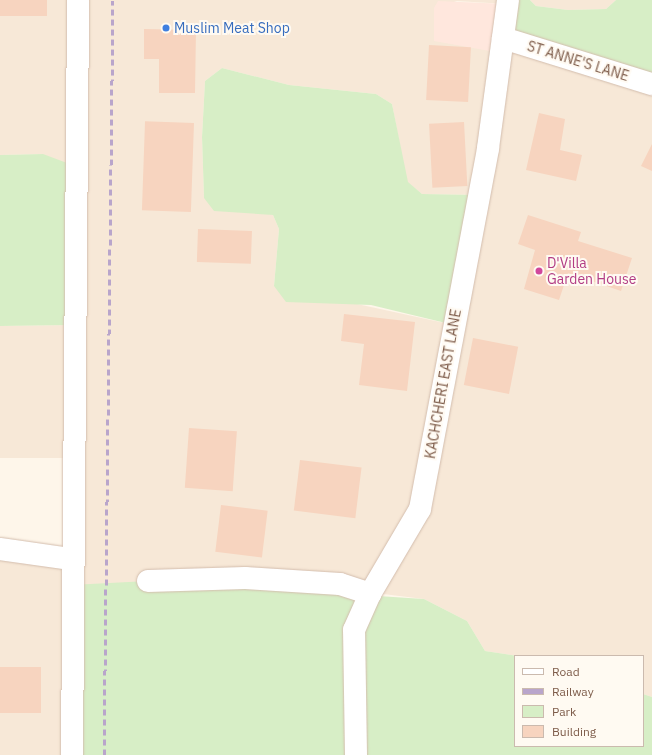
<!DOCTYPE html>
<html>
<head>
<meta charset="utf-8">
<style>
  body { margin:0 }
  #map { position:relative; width:652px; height:755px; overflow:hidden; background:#fef6ea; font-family:"IBM Plex Sans",sans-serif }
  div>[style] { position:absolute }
  .residential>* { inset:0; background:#f7e8d7 }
  .commercial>* { inset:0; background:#ffe7dd }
  .green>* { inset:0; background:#d7eec6 }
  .building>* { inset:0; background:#f7d4bf; transform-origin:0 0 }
  .roads { filter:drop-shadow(0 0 1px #d3bdad) drop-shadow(0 0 1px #d3bdad) }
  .minor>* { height:22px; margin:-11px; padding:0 11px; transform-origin:11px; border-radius:11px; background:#fff }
  .rail>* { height:3px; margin-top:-1.5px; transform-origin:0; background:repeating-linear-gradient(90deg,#b9a5cb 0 6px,transparent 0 10px) }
  .dots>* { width:11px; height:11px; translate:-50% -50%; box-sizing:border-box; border:2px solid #fffaf2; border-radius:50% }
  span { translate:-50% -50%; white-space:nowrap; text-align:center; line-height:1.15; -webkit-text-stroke:4px #fffaf2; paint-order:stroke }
  .shop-label { font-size:14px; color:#366cbe }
  .left { translate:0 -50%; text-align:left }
  .street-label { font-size:14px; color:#7d5b49 }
  .hotel-label { font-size:14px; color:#b23c85 }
  .legend { position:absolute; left:514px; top:655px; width:130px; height:92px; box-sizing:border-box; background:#fffaf2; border:1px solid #cbbaae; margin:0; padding:5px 7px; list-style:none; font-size:12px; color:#7d5b49 }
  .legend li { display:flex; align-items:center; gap:8px; height:20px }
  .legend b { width:20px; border:1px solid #cbbaae }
</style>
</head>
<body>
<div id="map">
  <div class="residential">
    <div style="clip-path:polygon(evenodd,0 0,508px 0,506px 4px,457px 1px,434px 8px,434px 17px,652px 84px,652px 697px,643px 694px,643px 656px,518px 656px,485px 651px,467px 621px,424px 599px,375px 593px,72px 755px,0 755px,0 549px,71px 559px,72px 458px,0 458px,0 326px,74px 325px,43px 154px,0 155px,0 0,222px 68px,289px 85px,376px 94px,392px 104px,407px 182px,422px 194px,479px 195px,454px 325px,274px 286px,279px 229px,273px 215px,204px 198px,202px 137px,205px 81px,222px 68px)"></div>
    <div style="clip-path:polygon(530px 0,616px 0,606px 9px,568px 10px,536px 6px)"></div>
  </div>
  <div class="commercial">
    <div style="clip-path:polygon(438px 1px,506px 4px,501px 53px,434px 41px,434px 8px)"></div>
  </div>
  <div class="green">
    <div style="clip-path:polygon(508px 0,530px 0,536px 6px,568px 10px,606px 9px,616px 0,652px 0,652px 84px,503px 38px)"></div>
    <div style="clip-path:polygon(222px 68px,289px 85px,376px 94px,392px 104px,408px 182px,422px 194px,479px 195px,454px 325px,371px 305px,286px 302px,274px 286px,279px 229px,273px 215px,214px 211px,204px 198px,202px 137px,205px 81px)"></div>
    <div style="clip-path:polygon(43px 154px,75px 166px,74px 325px,0 326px,0 155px)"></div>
    <div style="clip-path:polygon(148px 581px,424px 599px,467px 621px,485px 651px,518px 656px,515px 656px,515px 746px,643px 746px,643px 694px,652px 697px,652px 755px,72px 755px,71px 585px)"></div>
  </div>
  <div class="building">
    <div style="left:0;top:0;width:47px;height:16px"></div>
    <div style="clip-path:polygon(144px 29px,196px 30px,195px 93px,159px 93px,159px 59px,144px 59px)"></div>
    <div style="left:429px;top:45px;width:42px;height:55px;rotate:3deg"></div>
    <div style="clip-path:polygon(539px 113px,565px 119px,560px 150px,582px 155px,576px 181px,526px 170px)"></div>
    <div style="left:464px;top:122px;width:64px;height:35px;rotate:87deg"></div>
    <div style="left:194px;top:123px;width:89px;height:49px;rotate:92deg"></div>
    <div style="clip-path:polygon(652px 144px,652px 171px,641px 166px)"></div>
    <div style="clip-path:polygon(528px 215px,581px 232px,578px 241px,632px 258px,621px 291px,568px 273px,559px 300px,524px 289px,535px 250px,518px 244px)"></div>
    <div style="left:198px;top:229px;width:54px;height:33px;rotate:2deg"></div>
    <div style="clip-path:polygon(344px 314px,415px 322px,407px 391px,359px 385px,364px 344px,341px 341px)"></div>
    <div style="left:473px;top:338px;width:46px;height:48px;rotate:11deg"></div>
    <div style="left:189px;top:428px;width:48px;height:60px;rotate:4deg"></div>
    <div style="left:300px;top:460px;width:62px;height:51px;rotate:7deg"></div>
    <div style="left:221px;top:505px;width:47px;height:47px;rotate:7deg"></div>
    <div style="left:41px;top:667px;width:46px;height:41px;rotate:90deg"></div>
  </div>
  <div class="roads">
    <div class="minor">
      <div style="left:503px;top:38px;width:156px;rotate:17.2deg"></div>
      <div style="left:0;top:549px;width:72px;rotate:8deg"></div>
      <div style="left:148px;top:581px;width:97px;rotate:-1.8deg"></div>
      <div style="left:245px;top:578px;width:95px;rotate:3.6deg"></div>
      <div style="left:340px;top:584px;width:32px;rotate:18deg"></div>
      <div style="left:72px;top:755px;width:755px;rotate:-89.54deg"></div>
      <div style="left:356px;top:755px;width:125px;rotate:-90.9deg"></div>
      <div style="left:354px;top:630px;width:39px;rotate:-66deg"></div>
      <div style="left:370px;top:594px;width:99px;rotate:-59.5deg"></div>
      <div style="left:420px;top:509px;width:367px;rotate:-79.3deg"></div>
      <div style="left:488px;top:148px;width:149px;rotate:-82.3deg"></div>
    </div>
  </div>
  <div class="rail">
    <div style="left:104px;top:755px;width:755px;rotate:-89.32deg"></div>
  </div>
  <div class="dots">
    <div style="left:166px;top:28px;background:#3f7fe0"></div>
    <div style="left:539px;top:271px;background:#d1479c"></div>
  </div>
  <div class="shop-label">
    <span class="left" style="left:174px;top:28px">Muslim Meat Shop</span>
  </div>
  <div class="street-label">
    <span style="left:578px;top:61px;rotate:17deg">ST ANNE'S LANE</span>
    <span style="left:443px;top:384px;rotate:-80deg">KACHCHERI EAST LANE</span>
  </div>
  <div class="hotel-label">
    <span class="left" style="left:547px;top:271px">D'Villa<br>Garden House</span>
  </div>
  <ul class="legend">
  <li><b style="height:5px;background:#fff"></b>Road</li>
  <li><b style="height:5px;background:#b9a5cb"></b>Railway</li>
  <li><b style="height:11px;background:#d7eec6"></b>Park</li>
  <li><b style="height:11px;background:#f7d4bf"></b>Building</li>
  </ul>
</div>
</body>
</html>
